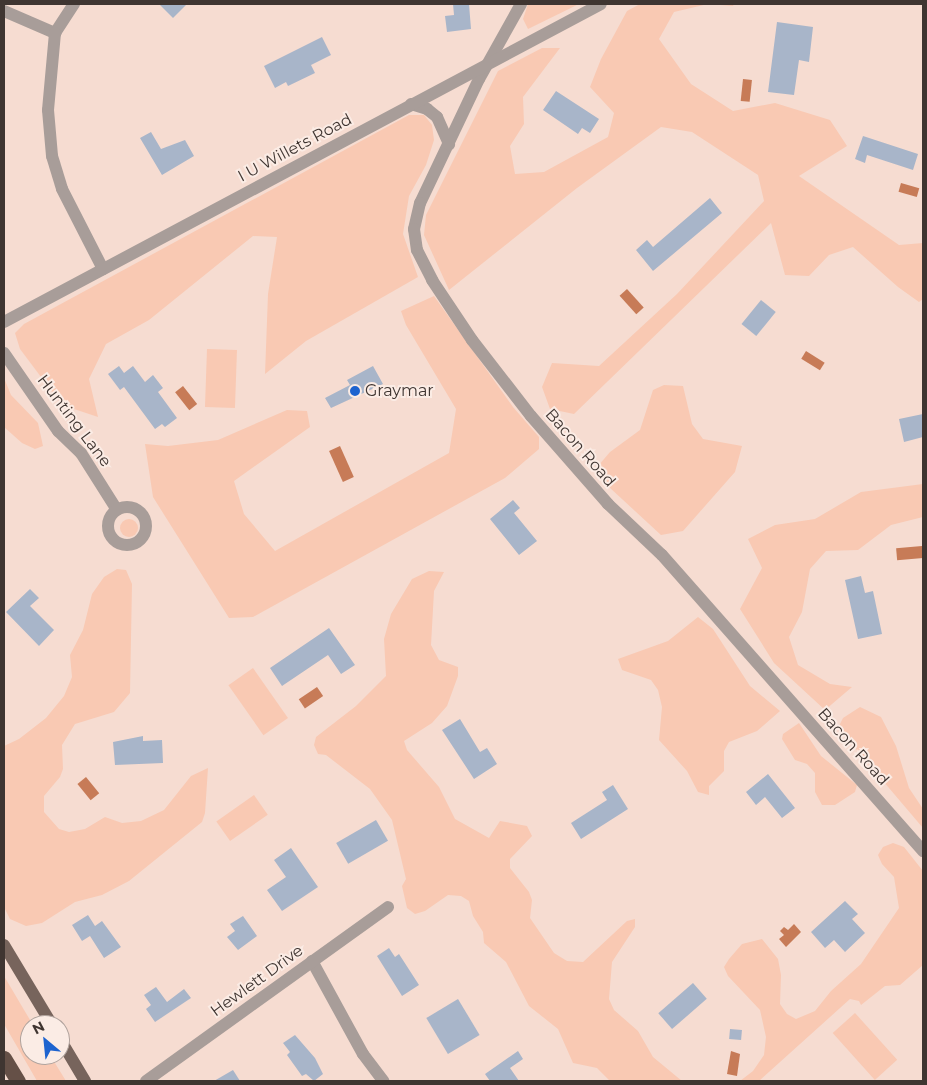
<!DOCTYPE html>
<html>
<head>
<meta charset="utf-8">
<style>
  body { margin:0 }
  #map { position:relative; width:927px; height:1085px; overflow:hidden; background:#f6dcd1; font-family:Montserrat,sans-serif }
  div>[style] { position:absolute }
  .green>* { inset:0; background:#f9c9b3; transform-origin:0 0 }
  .round { border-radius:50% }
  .water>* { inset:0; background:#c77b57; transform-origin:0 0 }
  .building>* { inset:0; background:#a8b5c9; transform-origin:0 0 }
  .minor>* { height:12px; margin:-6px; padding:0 6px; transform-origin:6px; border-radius:6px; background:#a89d99 }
  .minor>.ring { margin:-6px; padding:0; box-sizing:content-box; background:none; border:12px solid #a89d99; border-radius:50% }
  .major>* { height:12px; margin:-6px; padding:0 6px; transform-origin:6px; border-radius:6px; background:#77645c }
  .highway>* { height:15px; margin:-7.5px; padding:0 7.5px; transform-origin:7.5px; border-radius:7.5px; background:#655047 }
  .dots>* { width:14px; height:14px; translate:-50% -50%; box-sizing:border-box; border:2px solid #fbece5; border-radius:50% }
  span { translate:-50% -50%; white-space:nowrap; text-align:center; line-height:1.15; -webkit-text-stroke:4px #fbece5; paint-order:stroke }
  .street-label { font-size:16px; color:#3f3531 }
  .poi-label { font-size:16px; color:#3f3531 }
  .left { translate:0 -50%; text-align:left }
  .frame { position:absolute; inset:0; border:5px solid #3f3531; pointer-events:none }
  .north { position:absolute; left:20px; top:1015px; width:50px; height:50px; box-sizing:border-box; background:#fbece5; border:1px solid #b0a39d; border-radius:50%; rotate:332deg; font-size:14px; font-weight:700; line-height:20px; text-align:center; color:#3f3531 }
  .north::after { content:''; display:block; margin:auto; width:18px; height:22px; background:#1d63cf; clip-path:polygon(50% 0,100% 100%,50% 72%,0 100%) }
</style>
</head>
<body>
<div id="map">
  <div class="green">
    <div style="clip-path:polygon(528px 4px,579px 4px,528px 29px,523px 19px)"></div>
    <div style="clip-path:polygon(640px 4px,734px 4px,733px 6px,708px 4px,674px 12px,659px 39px,691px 84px,733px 111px,775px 103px,830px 120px,847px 146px,799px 176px,899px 245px,923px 243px,923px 299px,919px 302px,898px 287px,853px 247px,829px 255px,809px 276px,785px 275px,771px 223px,574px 414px,550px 409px,542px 387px,552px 363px,599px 366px,677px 294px,764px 201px,758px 175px,692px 132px,661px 127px,577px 188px,449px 290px,424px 235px,426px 215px,498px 71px,542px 48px,560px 48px,523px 97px,524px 124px,510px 146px,515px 174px,544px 172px,608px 137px,614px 113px,590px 87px,601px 59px,627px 11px)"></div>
    <div style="clip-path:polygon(409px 115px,424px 115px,432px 125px,434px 140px,426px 165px,409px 196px,403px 234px,418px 277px,306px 341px,265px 374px,268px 294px,277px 237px,253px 236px,149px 320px,106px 344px,89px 379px,98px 417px,62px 405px,20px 349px,15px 333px,24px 324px)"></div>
    <div style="clip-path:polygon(434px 296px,513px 407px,539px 437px,539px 449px,505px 478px,253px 617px,229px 618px,153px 497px,145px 444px,168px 446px,218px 440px,287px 410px,307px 411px,310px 427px,234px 481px,244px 514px,275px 551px,449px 453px,456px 409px,406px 325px,401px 311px)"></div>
    <div style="left:207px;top:349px;width:30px;height:58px;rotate:2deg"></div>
    <div style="clip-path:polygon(4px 378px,11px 395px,38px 423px,43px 446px,35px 449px,22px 443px,4px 427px)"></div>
    <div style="clip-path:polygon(664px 385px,683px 386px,692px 424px,703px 439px,742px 446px,735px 472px,683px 531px,661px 535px,596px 475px,598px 466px,610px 452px,640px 430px,653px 390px)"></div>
    <div style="clip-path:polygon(923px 484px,923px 517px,891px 525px,858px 550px,826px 551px,810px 569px,802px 612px,789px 637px,798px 665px,830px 684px,852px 687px,825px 710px,774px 663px,740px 609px,762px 568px,748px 539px,775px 525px,815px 519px,861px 492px)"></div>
    <div class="round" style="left:120px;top:519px;width:18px;height:18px"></div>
    <div style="clip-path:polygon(117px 569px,126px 570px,132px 584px,130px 693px,114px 712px,75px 724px,62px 745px,63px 769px,60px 777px,44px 796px,44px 812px,59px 829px,69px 832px,85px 829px,105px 817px,122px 823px,141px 821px,164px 810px,191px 776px,208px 768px,205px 813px,202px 822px,129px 881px,102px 895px,75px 902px,42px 923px,26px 926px,10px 919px,4px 907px,4px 746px,19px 739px,46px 718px,64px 696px,72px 677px,70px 655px,83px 630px,92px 594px,104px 577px)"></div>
    <div style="clip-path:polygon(429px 571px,444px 572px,434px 591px,431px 645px,439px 660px,458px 667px,458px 676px,447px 706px,432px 723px,404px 741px,407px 750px,439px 787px,455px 819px,489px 838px,500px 821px,527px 826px,532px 836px,510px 859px,510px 868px,529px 892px,532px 900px,530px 918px,554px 953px,567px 961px,583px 962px,627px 921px,635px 919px,635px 927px,612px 962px,609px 999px,614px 1010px,638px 1031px,653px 1057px,682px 1081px,610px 1081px,597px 1068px,573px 1063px,558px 1029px,529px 1006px,506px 962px,484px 943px,483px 932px,473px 916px,469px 901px,461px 896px,448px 895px,425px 911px,415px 914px,407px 908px,402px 886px,406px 879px,392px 820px,370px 789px,326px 755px,318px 754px,314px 745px,316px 737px,356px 706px,386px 676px,384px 639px,391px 614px,412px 579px)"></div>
    <div style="clip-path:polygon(698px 617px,713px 629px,750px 686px,780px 711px,757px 731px,729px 742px,724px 751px,724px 771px,709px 786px,709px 795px,698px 792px,687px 771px,659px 740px,662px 707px,658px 690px,651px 680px,622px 670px,618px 659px,668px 641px)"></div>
    <div style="left:253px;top:668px;width:61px;height:30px;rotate:55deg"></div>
    <div style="clip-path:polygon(860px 707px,881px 717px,896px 746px,909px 788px,923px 809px,923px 828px,838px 728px,843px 718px)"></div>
    <div style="clip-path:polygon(799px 723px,821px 756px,857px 785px,855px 792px,835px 805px,822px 805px,815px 792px,815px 773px,807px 764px,795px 760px,782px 739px,783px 734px)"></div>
    <div style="left:254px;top:795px;width:24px;height:46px;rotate:55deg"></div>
    <div style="clip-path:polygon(893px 843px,904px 847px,923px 871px,923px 965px,900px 985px,885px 986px,861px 1005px,859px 1001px,850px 999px,759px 1081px,740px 1081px,753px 1071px,764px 1055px,766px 1037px,760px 1010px,728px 976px,724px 967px,729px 959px,742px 944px,762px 939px,778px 959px,781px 975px,780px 1004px,787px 1014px,796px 1019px,815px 1011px,831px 991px,861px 964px,899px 908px,894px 877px,882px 864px,878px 855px,883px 847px)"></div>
    <div style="clip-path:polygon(4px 976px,33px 1025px,30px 1025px,30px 1055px,50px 1055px,66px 1081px,37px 1081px,4px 1024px)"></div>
    <div style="left:855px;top:1013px;width:63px;height:30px;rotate:48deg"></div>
  </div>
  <div class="water">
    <div style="left:743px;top:79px;width:9px;height:22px;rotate:6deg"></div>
    <div style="left:901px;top:183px;width:19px;height:9px;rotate:16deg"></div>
    <div style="left:627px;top:289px;width:25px;height:10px;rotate:48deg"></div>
    <div style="left:806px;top:351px;width:22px;height:9px;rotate:32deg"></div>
    <div style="left:183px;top:386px;width:23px;height:10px;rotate:52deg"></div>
    <div style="left:340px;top:446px;width:34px;height:12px;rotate:66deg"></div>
    <div style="left:922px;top:546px;width:12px;height:26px;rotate:85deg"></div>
    <div style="left:317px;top:687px;width:11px;height:22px;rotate:56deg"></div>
    <div style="left:86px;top:777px;width:21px;height:11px;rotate:51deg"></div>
    <div style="clip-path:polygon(794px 924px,801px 932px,786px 947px,779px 939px,784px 935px,780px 931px,784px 927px,788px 930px)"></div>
    <div style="clip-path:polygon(731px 1051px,740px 1054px,737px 1076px,727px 1074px)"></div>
  </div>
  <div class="building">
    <div style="clip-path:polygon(159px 4px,187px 4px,173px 18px)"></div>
    <div style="clip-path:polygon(453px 4px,469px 4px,471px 29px,447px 32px,445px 16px,454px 15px)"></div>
    <div style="clip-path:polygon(777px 22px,813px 27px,809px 62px,799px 60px,794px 95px,768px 92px)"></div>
    <div style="clip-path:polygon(322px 37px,331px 55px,311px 65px,315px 73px,288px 86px,286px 82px,275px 88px,264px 66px)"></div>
    <div style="clip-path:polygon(556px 91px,599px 119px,590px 133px,582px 128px,578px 134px,543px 110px)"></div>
    <div style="clip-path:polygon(151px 132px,161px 149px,185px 140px,194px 156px,162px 175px,140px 138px)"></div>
    <div style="clip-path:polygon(863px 136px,918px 154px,913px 170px,867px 155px,865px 163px,855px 159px)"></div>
    <div style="clip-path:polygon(710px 198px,722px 213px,653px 271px,636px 250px,647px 240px,653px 247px)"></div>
    <div style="left:761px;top:300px;width:19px;height:31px;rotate:39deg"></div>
    <div style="clip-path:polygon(119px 366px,124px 373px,133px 366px,145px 382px,153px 375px,163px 388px,158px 392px,177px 418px,165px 427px,162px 424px,155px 429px,124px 387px,120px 390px,108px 374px)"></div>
    <div style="clip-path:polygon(373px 366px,383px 384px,331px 408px,325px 398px,350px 385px,347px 380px)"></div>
    <div style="clip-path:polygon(923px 414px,923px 437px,904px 442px,899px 419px)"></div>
    <div style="clip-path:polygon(513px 500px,520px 508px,514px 513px,537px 541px,519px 555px,490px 519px)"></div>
    <div style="clip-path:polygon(861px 576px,865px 593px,873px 591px,882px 634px,858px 639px,845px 580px)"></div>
    <div style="clip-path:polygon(30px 589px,39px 598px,30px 606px,54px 630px,39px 646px,6px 612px)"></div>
    <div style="clip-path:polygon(329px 628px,355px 665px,341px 674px,328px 655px,282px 686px,270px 668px)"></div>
    <div style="clip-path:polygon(460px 719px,480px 752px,487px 748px,497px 764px,474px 779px,442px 730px)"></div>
    <div style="clip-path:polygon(143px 736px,143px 741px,162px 740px,163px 763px,115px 765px,113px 742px)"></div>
    <div style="clip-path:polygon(768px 774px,795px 808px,782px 818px,765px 797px,756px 805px,746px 792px)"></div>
    <div style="clip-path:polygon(613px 785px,628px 809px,581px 839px,571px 823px,607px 800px,602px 792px)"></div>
    <div style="left:376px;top:820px;width:24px;height:46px;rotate:60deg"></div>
    <div style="clip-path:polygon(291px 848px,318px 887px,282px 911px,267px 890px,286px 877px,274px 860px)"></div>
    <div style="clip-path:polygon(845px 901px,858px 914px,852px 919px,865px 933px,845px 952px,834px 940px,825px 948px,811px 932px)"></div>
    <div style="clip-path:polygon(88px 915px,95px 926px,102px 921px,121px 947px,104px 958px,90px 936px,82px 941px,72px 925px)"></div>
    <div style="clip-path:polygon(243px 916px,257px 936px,238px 950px,227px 937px,235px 931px,230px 924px)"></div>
    <div style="clip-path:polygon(389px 948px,395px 957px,399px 954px,419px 985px,402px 996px,377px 956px)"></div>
    <div style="left:693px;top:983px;width:21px;height:46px;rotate:49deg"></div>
    <div style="clip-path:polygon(156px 987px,167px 1002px,184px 989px,191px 998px,155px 1022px,146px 1009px,151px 1005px,144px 995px)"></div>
    <div style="left:458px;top:999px;width:42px;height:37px;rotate:59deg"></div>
    <div style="left:730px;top:1029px;width:12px;height:10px;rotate:5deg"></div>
    <div style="clip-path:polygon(295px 1035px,315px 1058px,323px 1074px,314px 1081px,306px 1074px,302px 1076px,287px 1055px,290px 1052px,283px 1043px)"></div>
    <div style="clip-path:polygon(518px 1051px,523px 1059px,510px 1068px,519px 1081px,490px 1081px,485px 1074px)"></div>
    <div style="clip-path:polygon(233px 1070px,240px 1081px,214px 1081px)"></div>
  </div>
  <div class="minor">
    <div style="left:521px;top:4px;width:86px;rotate:119.2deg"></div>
    <div style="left:479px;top:79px;width:137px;rotate:115.4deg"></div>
    <div style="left:420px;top:203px;width:27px;rotate:103deg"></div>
    <div style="left:414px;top:229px;width:21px;rotate:82deg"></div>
    <div style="left:417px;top:250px;width:34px;rotate:63deg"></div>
    <div style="left:432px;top:280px;width:72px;rotate:56.3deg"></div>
    <div style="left:472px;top:340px;width:96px;rotate:52.2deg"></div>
    <div style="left:531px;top:416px;width:117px;rotate:48.8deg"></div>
    <div style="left:608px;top:504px;width:74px;rotate:43.4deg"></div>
    <div style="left:662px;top:555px;width:395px;rotate:48.6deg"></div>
    <div style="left:4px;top:11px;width:56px;rotate:23.3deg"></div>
    <div style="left:55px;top:33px;width:35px;rotate:-57deg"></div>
    <div style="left:55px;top:33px;width:77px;rotate:95.2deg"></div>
    <div style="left:48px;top:110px;width:46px;rotate:85deg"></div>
    <div style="left:52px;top:156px;width:34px;rotate:73deg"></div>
    <div style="left:62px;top:189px;width:90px;rotate:62.9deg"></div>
    <div style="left:411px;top:104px;width:17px;rotate:17deg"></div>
    <div style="left:427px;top:109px;width:13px;rotate:39deg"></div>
    <div style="left:437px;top:117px;width:30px;rotate:66deg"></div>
    <div style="left:4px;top:322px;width:676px;rotate:-28.04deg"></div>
    <div style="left:4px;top:353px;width:95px;rotate:55.3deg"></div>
    <div style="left:58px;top:431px;width:32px;rotate:44deg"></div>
    <div style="left:81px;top:453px;width:67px;rotate:57.7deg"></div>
    <div class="ring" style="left:108px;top:507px;width:26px;height:26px"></div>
    <div style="left:312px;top:961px;width:106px;rotate:61.3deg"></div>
    <div style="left:363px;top:1054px;width:34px;rotate:53deg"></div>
    <div style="left:146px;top:1081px;width:298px;rotate:-35.7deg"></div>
  </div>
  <div class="major">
    <div style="left:4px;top:945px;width:93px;rotate:59deg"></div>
    <div style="left:60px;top:1039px;width:49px;rotate:59.2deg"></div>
  </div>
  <div class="highway">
    <div style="left:4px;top:1058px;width:27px;rotate:59deg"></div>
  </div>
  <div class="dots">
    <div style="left:355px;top:391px;background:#1d63cf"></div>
  </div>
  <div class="street-label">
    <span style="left:295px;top:148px;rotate:-28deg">I U Willets Road</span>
    <span style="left:74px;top:421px;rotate:53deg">Hunting Lane</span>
    <span style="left:580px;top:448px;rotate:49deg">Bacon Road</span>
    <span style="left:853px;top:747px;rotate:48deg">Bacon Road</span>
    <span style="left:257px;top:981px;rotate:-36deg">Hewlett Drive</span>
  </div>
  <div class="poi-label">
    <span class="left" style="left:365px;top:391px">Graymar</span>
  </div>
  <div class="frame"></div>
  <div class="north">N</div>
</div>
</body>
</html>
